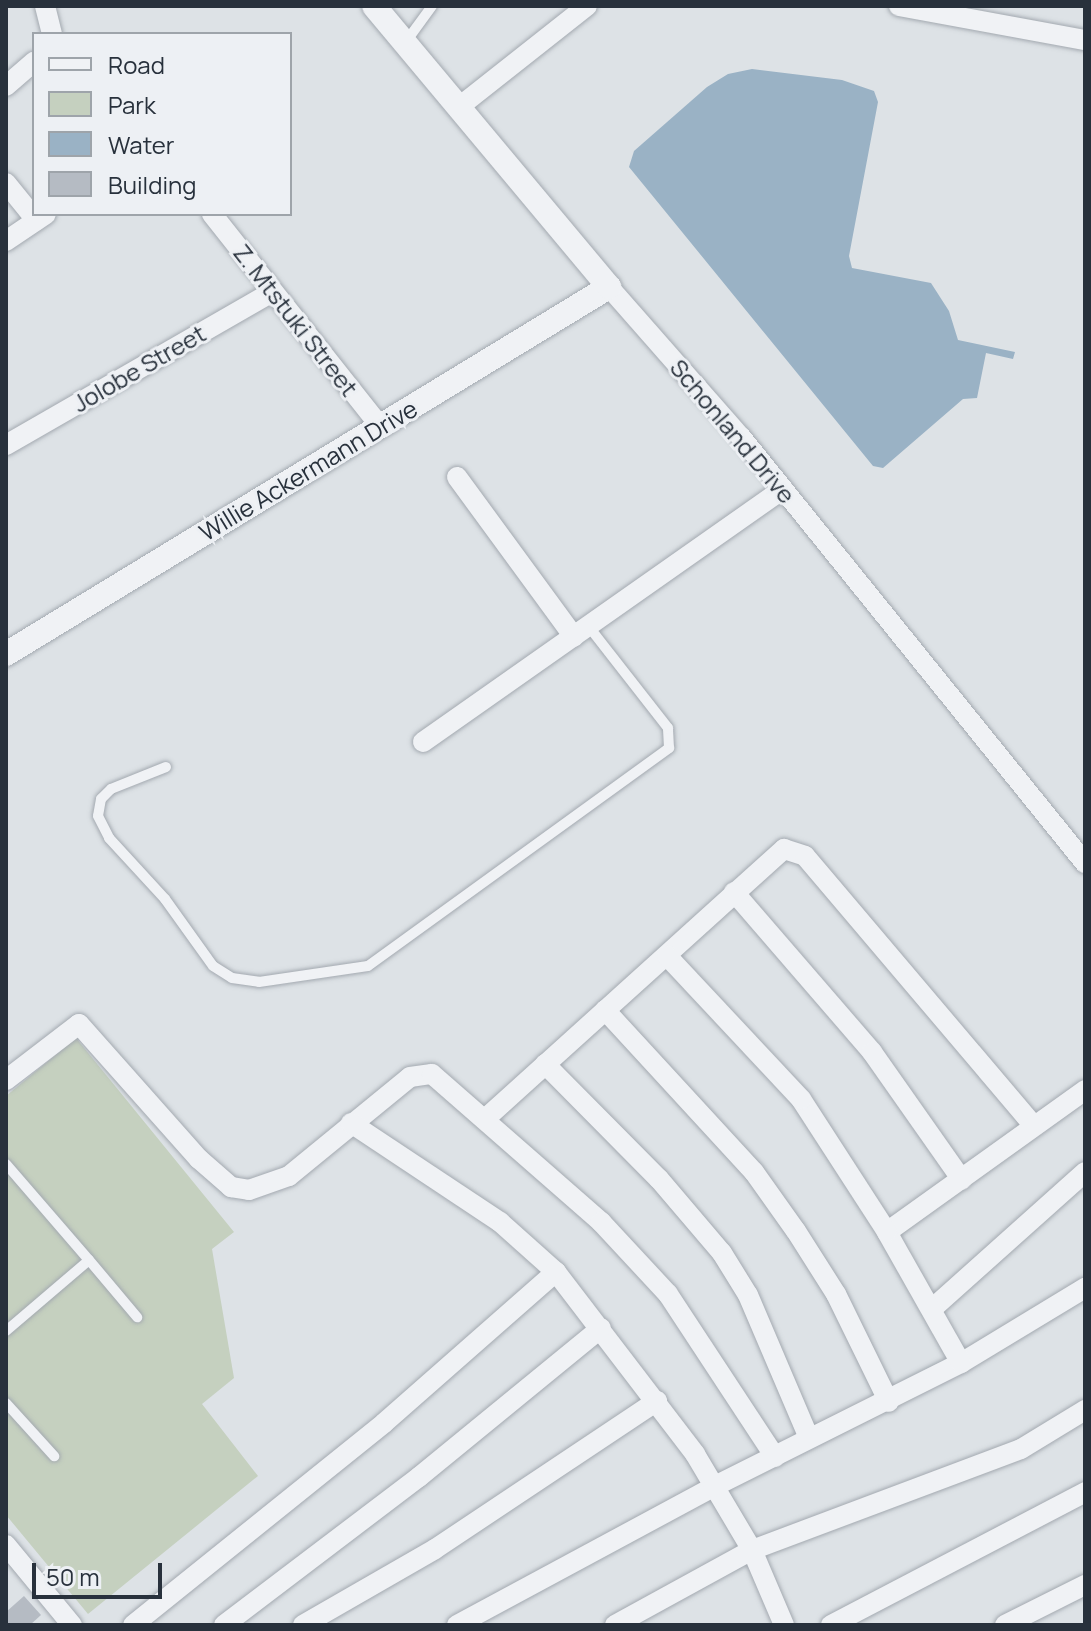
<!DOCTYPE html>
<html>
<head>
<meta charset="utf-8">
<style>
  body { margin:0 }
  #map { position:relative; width:1091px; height:1631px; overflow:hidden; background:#dde2e6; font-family:Manrope,sans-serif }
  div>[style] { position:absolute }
  .green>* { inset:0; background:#c5d0bf }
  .water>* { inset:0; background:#9ab2c5 }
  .building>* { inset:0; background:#b5bbc3 }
  .roads { filter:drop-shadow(0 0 2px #a3a9b0) drop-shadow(0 0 2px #a3a9b0) }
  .service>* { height:10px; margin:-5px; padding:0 5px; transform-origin:5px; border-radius:5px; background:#f0f2f5 }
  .minor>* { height:20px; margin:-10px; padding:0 10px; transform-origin:10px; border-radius:10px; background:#f0f2f5 }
  .tertiary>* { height:24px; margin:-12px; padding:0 12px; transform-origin:12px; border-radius:12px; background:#f0f2f5 }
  span { translate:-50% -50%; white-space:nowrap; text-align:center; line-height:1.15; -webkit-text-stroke:6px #edf0f4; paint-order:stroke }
  .street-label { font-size:24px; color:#28313c }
  .frame { position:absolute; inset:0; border:8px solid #28313c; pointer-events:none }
  .legend { position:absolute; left:32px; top:32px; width:260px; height:184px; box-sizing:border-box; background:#edf0f4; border:2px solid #9ea4aa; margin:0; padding:10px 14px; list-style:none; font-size:24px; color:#28313c }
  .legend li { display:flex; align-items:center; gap:16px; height:40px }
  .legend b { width:40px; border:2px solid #9ea4aa }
  .scale { position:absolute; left:32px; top:1563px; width:130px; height:36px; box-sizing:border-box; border:4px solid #28313c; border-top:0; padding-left:10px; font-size:24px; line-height:28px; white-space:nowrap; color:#28313c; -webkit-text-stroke:6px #edf0f4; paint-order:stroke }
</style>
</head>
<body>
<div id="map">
  <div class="green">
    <div style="clip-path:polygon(76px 1038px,234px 1232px,212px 1249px,234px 1378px,202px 1404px,258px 1476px,88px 1614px,6px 1515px,6px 1096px)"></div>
  </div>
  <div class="water">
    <div style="clip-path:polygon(752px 69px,842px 80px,874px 91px,878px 102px,849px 256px,852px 268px,931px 283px,949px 311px,958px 340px,1015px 352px,1013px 359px,986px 353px,977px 398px,963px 399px,883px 468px,873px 466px,629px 167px,634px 151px,707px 87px,728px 74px)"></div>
  </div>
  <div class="building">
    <div style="clip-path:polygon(24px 1596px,41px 1615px,30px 1625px,6px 1625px,6px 1612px)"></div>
  </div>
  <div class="roads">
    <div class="service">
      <div style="left:405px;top:43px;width:46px;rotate:-53.9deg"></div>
      <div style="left:166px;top:767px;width:59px;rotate:158.2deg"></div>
      <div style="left:111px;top:789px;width:14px;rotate:135deg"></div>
      <div style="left:101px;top:799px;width:17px;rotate:100deg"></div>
      <div style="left:98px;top:816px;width:25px;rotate:63deg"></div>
      <div style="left:109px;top:838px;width:83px;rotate:47.4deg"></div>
      <div style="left:165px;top:899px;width:82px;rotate:54.4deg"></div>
      <div style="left:213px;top:966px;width:22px;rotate:32deg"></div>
      <div style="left:232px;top:978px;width:27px;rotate:8deg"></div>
      <div style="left:259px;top:982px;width:110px;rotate:-8.4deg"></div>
      <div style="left:368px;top:966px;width:372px;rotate:-35.9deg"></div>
      <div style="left:669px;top:748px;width:20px;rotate:-93deg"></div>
      <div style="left:668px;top:728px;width:127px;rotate:-128deg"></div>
      <div style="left:6px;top:1164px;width:127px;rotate:49.2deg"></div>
      <div style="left:6px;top:1331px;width:109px;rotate:-40.5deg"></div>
      <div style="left:89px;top:1260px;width:75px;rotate:49.9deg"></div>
      <div style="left:6px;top:1403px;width:72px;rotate:47.8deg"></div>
    </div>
    <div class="minor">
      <div style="left:45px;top:6px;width:29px;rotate:76deg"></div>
      <div style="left:899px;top:6px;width:189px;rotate:10.4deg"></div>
      <div style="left:6px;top:86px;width:37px;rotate:-41deg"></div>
      <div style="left:459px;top:107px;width:163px;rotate:-38.3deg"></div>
      <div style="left:6px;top:183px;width:48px;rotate:51deg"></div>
      <div style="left:212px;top:214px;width:270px;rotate:51.6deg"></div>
      <div style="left:6px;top:241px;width:48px;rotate:-34deg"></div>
      <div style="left:609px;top:287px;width:200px;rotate:48.7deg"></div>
      <div style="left:741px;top:437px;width:548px;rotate:51.08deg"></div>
      <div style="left:6px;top:445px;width:307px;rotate:-29.9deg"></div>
      <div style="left:457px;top:477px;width:198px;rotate:53.8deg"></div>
      <div style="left:423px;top:742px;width:440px;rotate:-35.1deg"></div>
      <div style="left:734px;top:892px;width:211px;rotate:49.2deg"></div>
      <div style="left:872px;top:1052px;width:156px;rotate:54.9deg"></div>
      <div style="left:605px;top:1010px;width:220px;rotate:47.4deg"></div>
      <div style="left:754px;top:1172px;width:72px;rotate:54.6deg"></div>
      <div style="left:796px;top:1231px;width:75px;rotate:57.6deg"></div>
      <div style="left:836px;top:1294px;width:120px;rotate:63.9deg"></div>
      <div style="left:545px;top:1064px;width:162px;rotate:45.3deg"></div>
      <div style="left:659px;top:1179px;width:97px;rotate:49.6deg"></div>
      <div style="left:722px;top:1253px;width:49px;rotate:58.2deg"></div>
      <div style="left:748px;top:1295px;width:155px;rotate:66.9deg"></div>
      <div style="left:6px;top:1080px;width:92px;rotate:-37.5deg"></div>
      <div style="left:79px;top:1024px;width:181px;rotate:48.4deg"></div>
      <div style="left:199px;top:1159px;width:43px;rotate:41.2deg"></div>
      <div style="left:231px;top:1187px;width:18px;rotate:9deg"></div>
      <div style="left:249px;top:1190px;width:42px;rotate:-19.3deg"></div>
      <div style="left:289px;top:1176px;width:156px;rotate:-39.3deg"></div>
      <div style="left:410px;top:1077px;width:22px;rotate:-8deg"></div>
      <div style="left:432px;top:1074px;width:225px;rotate:41.2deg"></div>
      <div style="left:601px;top:1222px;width:98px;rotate:47.1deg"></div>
      <div style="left:668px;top:1294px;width:195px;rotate:56.7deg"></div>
      <div style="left:485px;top:1119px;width:403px;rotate:-42.1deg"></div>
      <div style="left:784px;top:849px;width:22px;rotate:18deg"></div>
      <div style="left:805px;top:856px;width:354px;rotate:49.7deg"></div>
      <div style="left:351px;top:1123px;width:179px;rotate:33.6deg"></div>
      <div style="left:500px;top:1222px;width:75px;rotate:41.8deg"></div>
      <div style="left:556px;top:1272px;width:229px;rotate:52.6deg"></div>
      <div style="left:695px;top:1454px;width:112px;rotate:59.3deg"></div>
      <div style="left:752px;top:1550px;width:82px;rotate:66.9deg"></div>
      <div style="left:887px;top:1232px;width:244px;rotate:-35.6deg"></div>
      <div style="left:933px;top:1308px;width:204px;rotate:-41.8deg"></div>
      <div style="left:961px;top:1363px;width:145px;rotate:-31.2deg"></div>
      <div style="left:6px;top:1545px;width:104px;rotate:50.5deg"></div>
      <div style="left:133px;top:1625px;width:322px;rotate:-38.8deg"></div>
      <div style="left:384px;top:1423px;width:229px;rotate:-41.3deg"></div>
      <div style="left:224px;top:1625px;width:245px;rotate:-37.2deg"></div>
      <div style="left:419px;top:1477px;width:235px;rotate:-39.3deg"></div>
      <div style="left:303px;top:1625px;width:152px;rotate:-29.9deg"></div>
      <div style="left:435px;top:1549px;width:267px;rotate:-33.7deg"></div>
      <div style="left:457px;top:1625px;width:291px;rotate:-28.3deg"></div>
      <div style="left:713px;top:1487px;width:277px;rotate:-26.6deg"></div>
      <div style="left:961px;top:1363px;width:150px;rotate:-119.5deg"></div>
      <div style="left:887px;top:1232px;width:158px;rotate:-122.9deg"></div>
      <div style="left:801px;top:1099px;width:196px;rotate:-133.1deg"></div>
      <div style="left:615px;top:1625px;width:156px;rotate:-28.7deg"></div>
      <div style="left:752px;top:1550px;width:287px;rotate:-20.6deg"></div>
      <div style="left:1021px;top:1449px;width:75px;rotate:-31.4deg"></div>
      <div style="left:831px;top:1625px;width:287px;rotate:-27.6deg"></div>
      <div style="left:1005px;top:1625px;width:89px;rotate:-26.6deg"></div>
    </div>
    <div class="tertiary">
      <div style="left:6px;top:654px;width:706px;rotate:-31.33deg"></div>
      <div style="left:609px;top:287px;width:366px;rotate:-129.9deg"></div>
    </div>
  </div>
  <div class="street-label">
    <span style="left:296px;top:320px;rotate:52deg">Z. Mtstuki Street</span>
    <span style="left:139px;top:368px;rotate:-30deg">Jolobe Street</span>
    <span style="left:733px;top:431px;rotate:50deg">Schonland Drive</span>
    <span style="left:308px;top:470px;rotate:-31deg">Willie Ackermann Drive</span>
  </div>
  <div class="frame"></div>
  <ul class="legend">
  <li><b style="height:10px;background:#f0f2f5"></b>Road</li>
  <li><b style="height:22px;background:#c5d0bf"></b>Park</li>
  <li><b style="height:22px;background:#9ab2c5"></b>Water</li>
  <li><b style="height:22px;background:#b5bbc3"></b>Building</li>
  </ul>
  <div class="scale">50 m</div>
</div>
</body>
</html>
